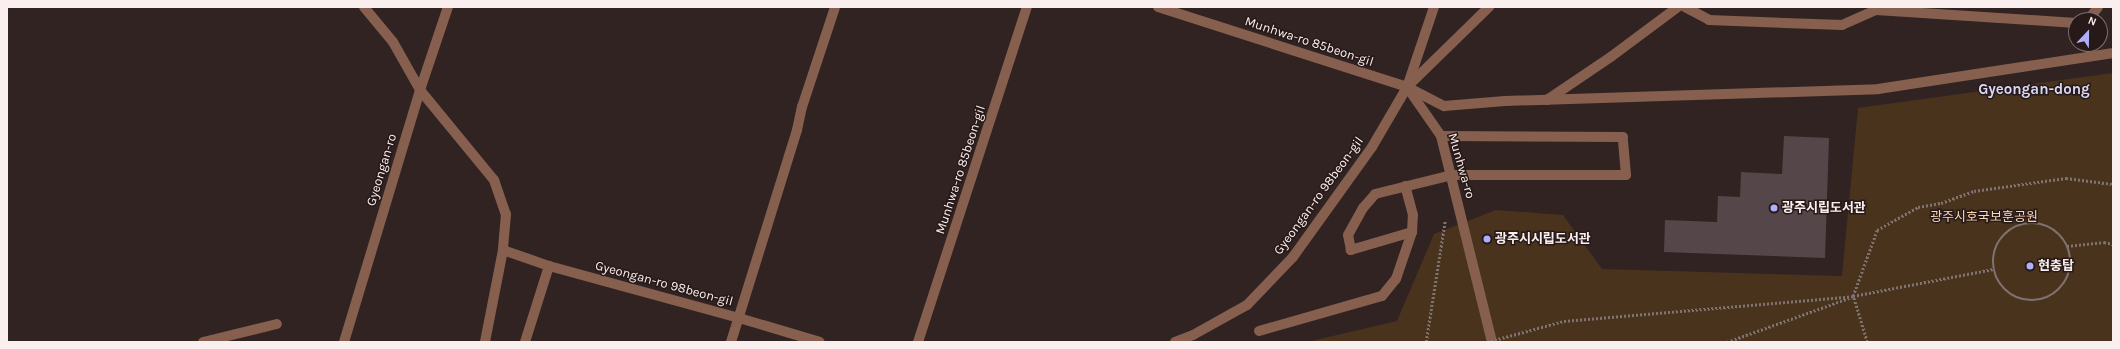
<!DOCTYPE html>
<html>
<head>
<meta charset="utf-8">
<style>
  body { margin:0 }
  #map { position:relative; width:2120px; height:349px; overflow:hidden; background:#312322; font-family:Karla,"Noto Sans KR",sans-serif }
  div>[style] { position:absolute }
  .green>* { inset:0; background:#49331d }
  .building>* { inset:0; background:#554649 }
  .path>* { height:2.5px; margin-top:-1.25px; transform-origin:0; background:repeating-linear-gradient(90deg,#7f7271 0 2px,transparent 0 4px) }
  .path>.ring { margin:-1.25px; padding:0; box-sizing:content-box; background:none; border:2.5px solid #7f7271; border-radius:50% }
  .minor>* { height:10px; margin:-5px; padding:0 5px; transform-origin:5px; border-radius:5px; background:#865f4e }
  .path-bridge>* { height:2.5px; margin-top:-1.25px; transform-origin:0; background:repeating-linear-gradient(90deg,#7f7271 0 2px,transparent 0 4px) }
  .dots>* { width:11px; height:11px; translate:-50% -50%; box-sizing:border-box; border:2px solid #271918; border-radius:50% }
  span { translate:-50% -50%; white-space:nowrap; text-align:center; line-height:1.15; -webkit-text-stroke:3px #271918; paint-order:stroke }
  .street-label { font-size:13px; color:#f9efee }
  .poi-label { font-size:13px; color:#f9efee; font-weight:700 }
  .left { translate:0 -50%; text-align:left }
  .park-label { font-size:13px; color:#fad7b7 }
  .quarter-label { font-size:15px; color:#d8d9f6; font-weight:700 }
  .frame { position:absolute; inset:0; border:8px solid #f9efee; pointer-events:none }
  .north { position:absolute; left:2068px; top:12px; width:40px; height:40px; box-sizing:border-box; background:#271918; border:1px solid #7b6f6e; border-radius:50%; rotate:22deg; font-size:11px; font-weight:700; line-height:16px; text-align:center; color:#f9efee }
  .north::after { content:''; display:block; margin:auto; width:14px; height:18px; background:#afaefa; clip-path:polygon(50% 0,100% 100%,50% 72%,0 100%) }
</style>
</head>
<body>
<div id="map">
  <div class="green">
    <div style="clip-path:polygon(2113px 73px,2113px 342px,1307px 342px,1397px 321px,1434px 234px,1496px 210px,1563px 215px,1602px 269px,1842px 276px,1858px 108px)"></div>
  </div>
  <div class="building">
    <div style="clip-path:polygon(1784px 136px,1829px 138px,1825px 258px,1664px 252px,1665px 220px,1717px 222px,1718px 196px,1740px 197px,1741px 172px,1782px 174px)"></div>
  </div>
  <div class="path">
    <div class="ring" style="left:1993px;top:223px;width:75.5px;height:75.5px"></div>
    <div style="left:2067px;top:246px;width:37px;rotate:-6deg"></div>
    <div style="left:2104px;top:242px;width:9px;rotate:13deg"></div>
    <div style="left:1853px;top:296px;width:143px;rotate:-10.9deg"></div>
    <div style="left:1564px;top:321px;width:290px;rotate:-4.9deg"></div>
    <div style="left:1426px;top:342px;width:123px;rotate:-81.1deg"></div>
    <div style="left:1727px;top:342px;width:130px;rotate:-19.8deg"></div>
    <div style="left:1867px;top:342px;width:48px;rotate:-106.9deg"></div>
    <div style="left:1853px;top:296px;width:70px;rotate:-70deg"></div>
    <div style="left:1877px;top:230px;width:47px;rotate:-29.3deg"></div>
    <div style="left:1918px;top:207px;width:23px;rotate:-10deg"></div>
    <div style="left:1941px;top:203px;width:35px;rotate:-20deg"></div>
    <div style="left:1974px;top:191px;width:93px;rotate:-8deg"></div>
    <div style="left:2066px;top:178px;width:47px;rotate:7.3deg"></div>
  </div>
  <div class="minor">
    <div style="left:364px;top:7px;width:45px;rotate:50.4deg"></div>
    <div style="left:393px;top:42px;width:55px;rotate:60.6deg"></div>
    <div style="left:420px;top:90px;width:117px;rotate:50.6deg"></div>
    <div style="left:494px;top:180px;width:36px;rotate:71deg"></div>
    <div style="left:506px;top:214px;width:36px;rotate:95deg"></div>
    <div style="left:503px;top:250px;width:94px;rotate:101.1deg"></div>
    <div style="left:1158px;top:7px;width:262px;rotate:17.8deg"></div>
    <div style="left:1407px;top:87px;width:42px;rotate:27.2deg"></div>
    <div style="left:1444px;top:106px;width:61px;rotate:-4.7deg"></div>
    <div style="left:1505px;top:101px;width:373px;rotate:-1.8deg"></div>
    <div style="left:1878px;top:89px;width:238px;rotate:-8.7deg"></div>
    <div style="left:1434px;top:7px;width:84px;rotate:108.6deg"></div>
    <div style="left:1407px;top:87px;width:60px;rotate:55.2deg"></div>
    <div style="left:1441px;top:136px;width:212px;rotate:76.1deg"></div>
    <div style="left:1685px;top:7px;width:27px;rotate:28deg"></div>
    <div style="left:1709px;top:20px;width:133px;rotate:2.2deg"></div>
    <div style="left:1842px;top:25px;width:37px;rotate:-24deg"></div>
    <div style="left:1876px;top:10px;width:200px;rotate:3.7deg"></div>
    <div style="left:2088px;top:20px;width:16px;rotate:-52deg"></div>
    <div style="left:1547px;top:100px;width:78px;rotate:-34.1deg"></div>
    <div style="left:1612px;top:56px;width:82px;rotate:-36.6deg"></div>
    <div style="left:1412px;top:232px;width:64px;rotate:163.6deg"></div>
    <div style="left:1351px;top:250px;width:15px;rotate:-101deg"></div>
    <div style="left:1348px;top:235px;width:31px;rotate:-61deg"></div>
    <div style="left:1363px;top:208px;width:18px;rotate:-49deg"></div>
    <div style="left:1375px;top:194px;width:79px;rotate:-13.9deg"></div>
    <div style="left:1452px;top:175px;width:174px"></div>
    <div style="left:1626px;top:175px;width:38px;rotate:-95deg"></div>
    <div style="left:1623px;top:137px;width:182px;rotate:-179.7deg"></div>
    <div style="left:503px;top:250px;width:49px;rotate:19.2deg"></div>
    <div style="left:549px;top:266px;width:197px;rotate:15.3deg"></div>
    <div style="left:739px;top:318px;width:84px;rotate:16.5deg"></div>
    <div style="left:1259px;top:331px;width:128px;rotate:-15.9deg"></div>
    <div style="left:1382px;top:296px;width:22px;rotate:-51deg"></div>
    <div style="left:1396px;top:279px;width:50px;rotate:-71.2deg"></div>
    <div style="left:1412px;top:232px;width:17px;rotate:-87deg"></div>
    <div style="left:1413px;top:215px;width:30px;rotate:-105deg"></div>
    <div style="left:203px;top:342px;width:76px;rotate:-13.7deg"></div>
    <div style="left:344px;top:342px;width:263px;rotate:-73.2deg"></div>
    <div style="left:420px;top:90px;width:88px;rotate:-71.4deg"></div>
    <div style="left:525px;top:342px;width:80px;rotate:-72.5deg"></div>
    <div style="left:731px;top:342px;width:222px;rotate:-72.7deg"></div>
    <div style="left:797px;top:130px;width:24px;rotate:-78deg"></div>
    <div style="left:802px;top:107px;width:105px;rotate:-71.7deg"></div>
    <div style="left:918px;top:342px;width:352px;rotate:-72deg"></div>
    <div style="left:1175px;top:342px;width:19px;rotate:-21deg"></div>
    <div style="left:1193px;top:335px;width:62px;rotate:-29.1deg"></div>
    <div style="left:1247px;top:305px;width:66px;rotate:-46.2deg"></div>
    <div style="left:1293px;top:257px;width:135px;rotate:-54.3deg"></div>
    <div style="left:1372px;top:147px;width:69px;rotate:-59.7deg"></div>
    <div style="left:1407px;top:87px;width:115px;rotate:-44.3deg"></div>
  </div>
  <div class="path-bridge">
    <div style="left:1487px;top:342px;width:80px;rotate:-15.3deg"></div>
  </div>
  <div class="dots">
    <div style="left:1774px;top:208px;background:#afaefa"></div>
    <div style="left:1487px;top:239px;background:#afaefa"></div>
    <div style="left:2030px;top:266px;background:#afaefa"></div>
  </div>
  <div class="street-label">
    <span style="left:1309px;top:42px;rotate:18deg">Munhwa-ro 85beon-gil</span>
    <span style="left:1461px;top:166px;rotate:74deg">Munhwa-ro</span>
    <span style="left:382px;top:170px;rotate:-73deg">Gyeongan-ro</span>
    <span style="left:961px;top:170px;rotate:-72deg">Munhwa-ro 85beon-gil</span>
    <span style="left:1319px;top:196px;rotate:-54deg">Gyeongan-ro 98beon-gil</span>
    <span style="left:664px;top:284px;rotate:15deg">Gyeongan-ro 98beon-gil</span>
  </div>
  <div class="poi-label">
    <span class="left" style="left:1782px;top:208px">광주시립도서관</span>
    <span class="left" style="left:1495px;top:239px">광주시시립도서관</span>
    <span class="left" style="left:2038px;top:266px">현충탑</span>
  </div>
  <div class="park-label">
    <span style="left:1984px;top:217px">광주시호국보훈공원</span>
  </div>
  <div class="quarter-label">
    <span style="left:2034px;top:90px">Gyeongan-dong</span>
  </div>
  <div class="frame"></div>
  <div class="north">N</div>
</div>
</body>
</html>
